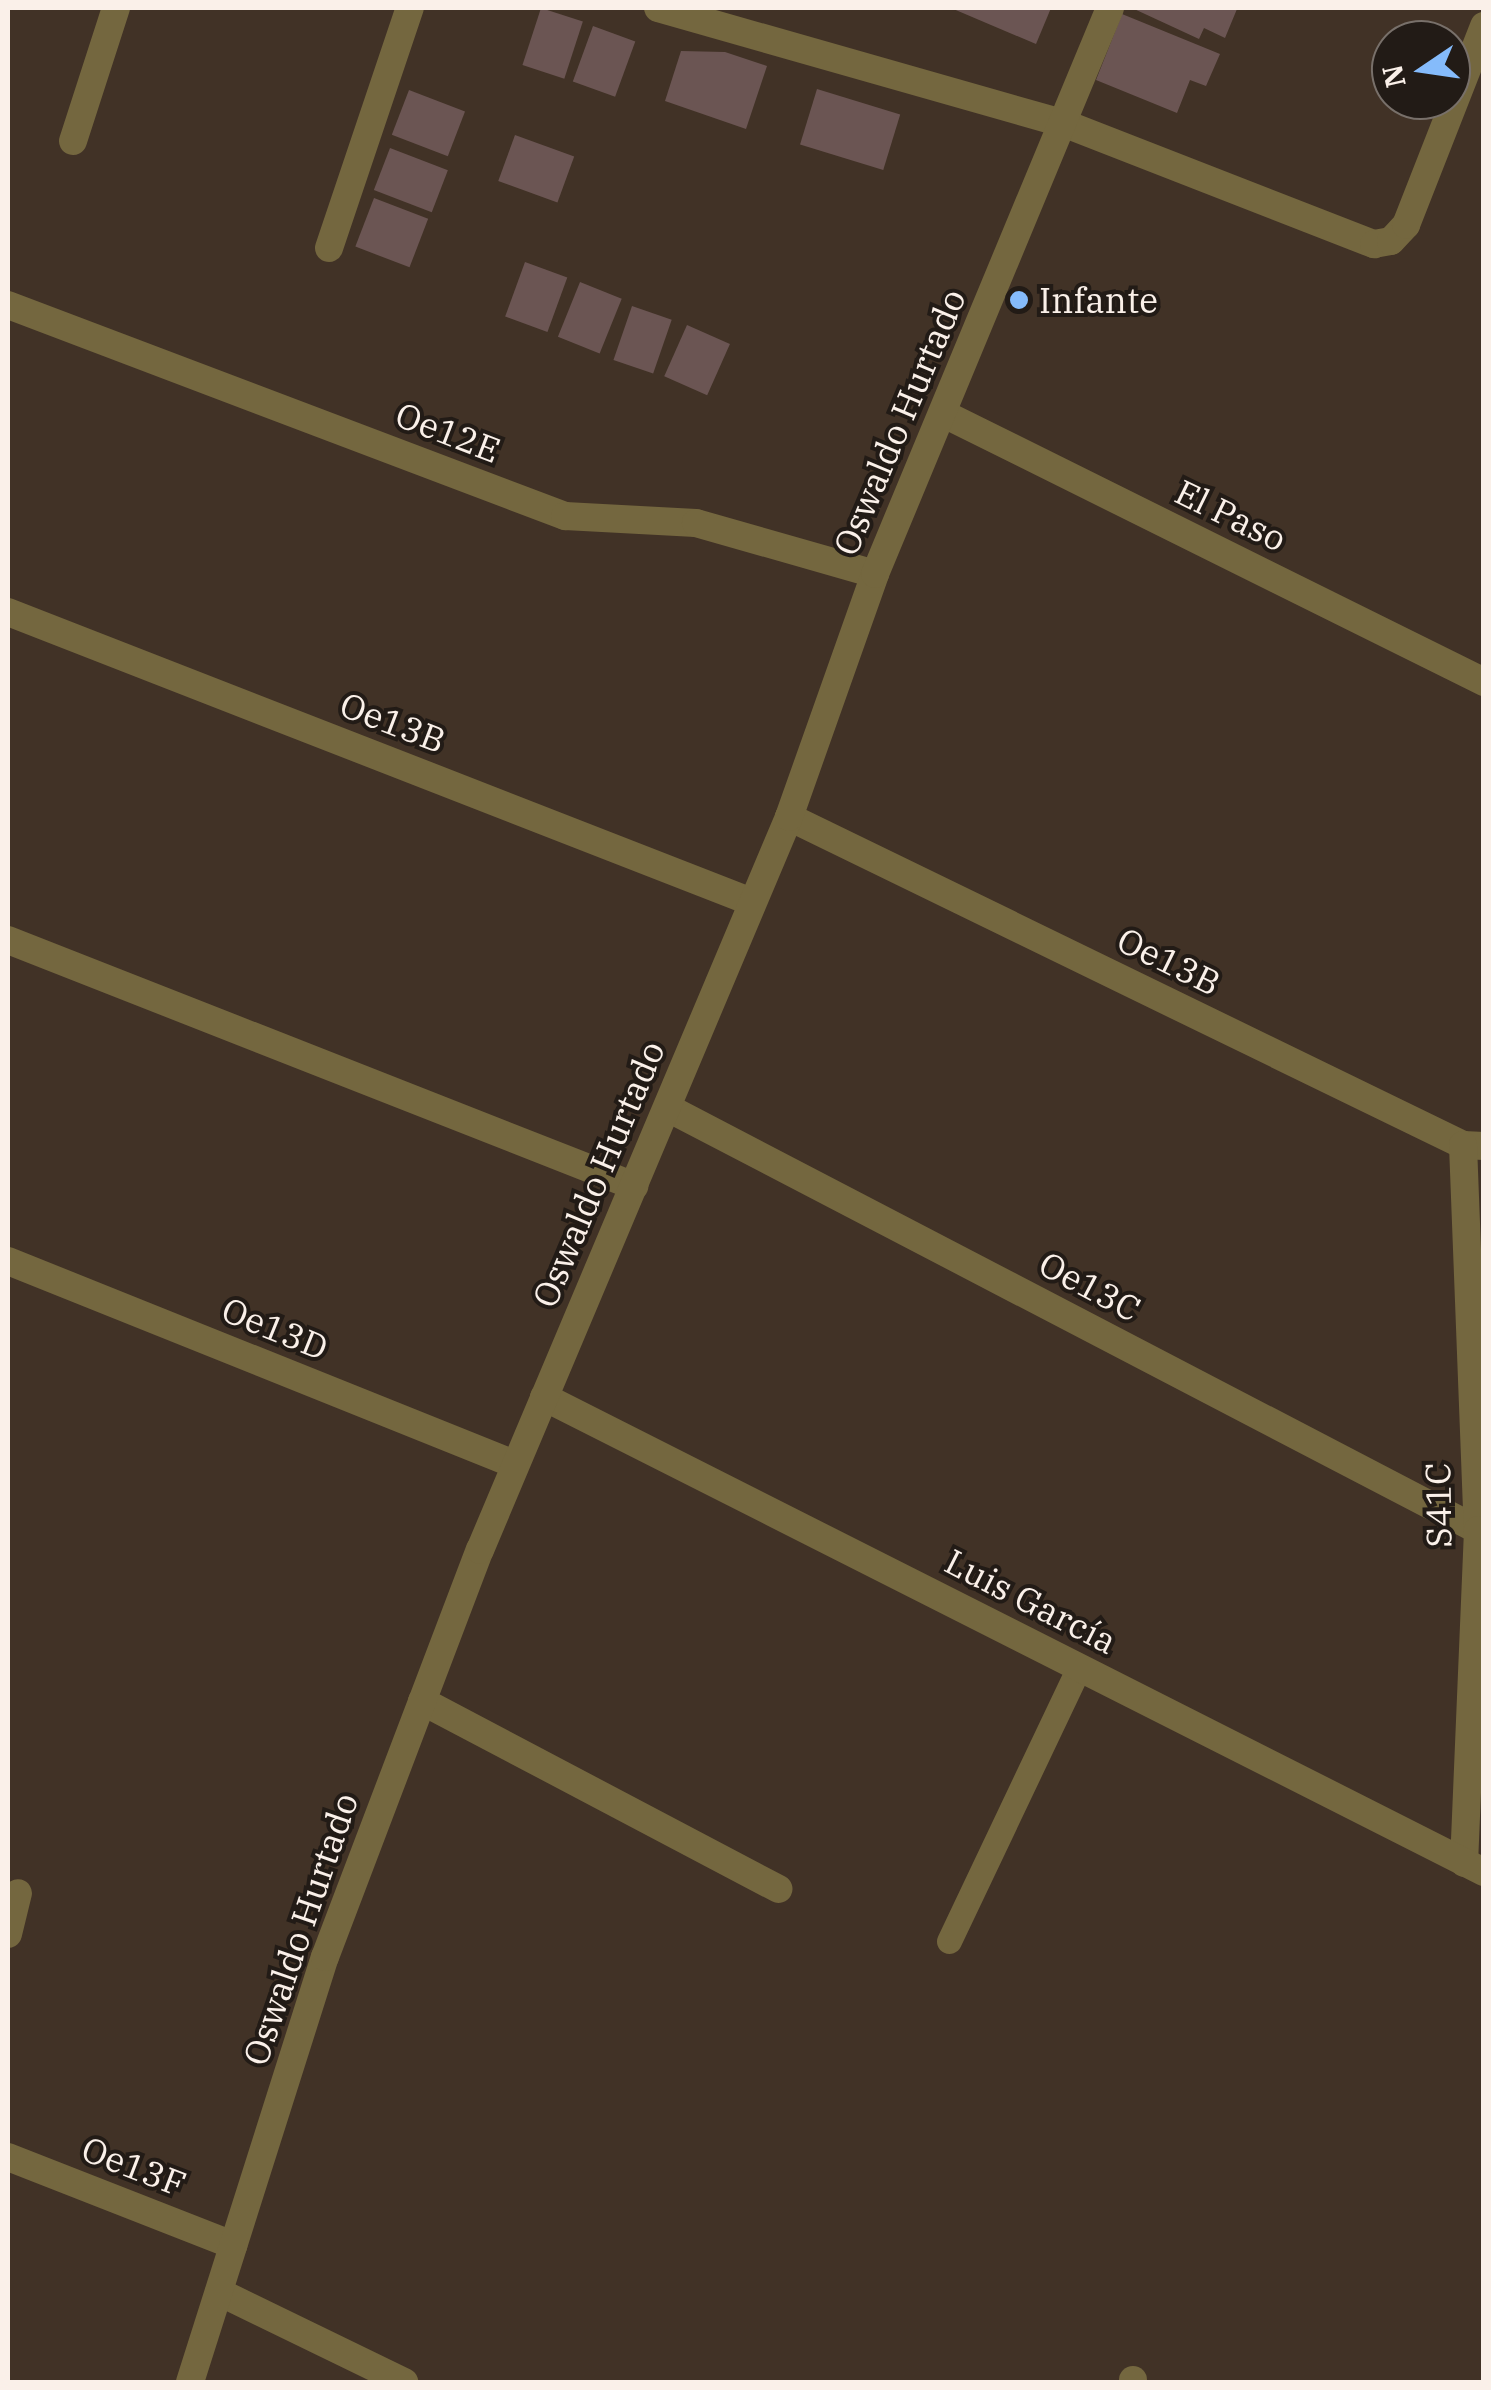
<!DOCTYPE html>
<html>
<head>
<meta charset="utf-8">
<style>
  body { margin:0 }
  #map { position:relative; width:1491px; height:2390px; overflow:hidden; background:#413226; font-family:"IBM Plex Serif",serif }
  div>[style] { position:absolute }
  .building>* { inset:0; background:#6b5553; transform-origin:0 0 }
  .service>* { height:25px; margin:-12.5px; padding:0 12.5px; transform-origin:12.5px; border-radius:12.5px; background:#74673f }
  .minor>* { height:28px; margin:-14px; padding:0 14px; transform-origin:14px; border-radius:14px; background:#74673f }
  .dots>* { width:28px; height:28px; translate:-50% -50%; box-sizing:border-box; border:5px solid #221b16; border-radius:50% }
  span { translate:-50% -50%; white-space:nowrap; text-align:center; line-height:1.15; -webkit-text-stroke:8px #221b16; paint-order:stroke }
  .poi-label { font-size:35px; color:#faf0e9 }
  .left { translate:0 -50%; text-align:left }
  .street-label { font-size:35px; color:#faf0e9 }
  .frame { position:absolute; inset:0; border:10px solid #faf0e9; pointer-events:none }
  .north { position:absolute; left:1371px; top:20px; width:100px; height:100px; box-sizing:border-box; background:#221b16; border:2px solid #78706a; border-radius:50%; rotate:257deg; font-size:28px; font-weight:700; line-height:40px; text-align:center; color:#faf0e9 }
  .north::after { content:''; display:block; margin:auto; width:35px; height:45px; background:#85bbfb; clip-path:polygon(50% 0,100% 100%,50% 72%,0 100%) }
</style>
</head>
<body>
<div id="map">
  <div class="building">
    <div style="left:541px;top:8px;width:44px;height:60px;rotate:18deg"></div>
    <div style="clip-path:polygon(951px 8px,1051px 8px,1036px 44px)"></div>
    <div style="clip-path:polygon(1132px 8px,1234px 8px,1237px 9px,1225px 38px,1204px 28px,1199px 39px)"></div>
    <div style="clip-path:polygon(1122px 14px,1220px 54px,1206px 86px,1190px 80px,1177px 113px,1096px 80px)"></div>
    <div style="left:593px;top:26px;width:45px;height:59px;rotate:20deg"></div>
    <div style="clip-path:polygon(681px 51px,725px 52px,767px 66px,746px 129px,665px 101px)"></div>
    <div style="left:817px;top:89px;width:87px;height:58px;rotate:17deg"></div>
    <div style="left:409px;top:90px;width:60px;height:48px;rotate:21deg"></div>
    <div style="left:515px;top:135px;width:63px;height:49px;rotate:20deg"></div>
    <div style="left:390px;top:148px;width:62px;height:45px;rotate:21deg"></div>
    <div style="left:374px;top:198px;width:58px;height:52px;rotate:21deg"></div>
    <div style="left:525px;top:262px;width:45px;height:58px;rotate:20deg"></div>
    <div style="left:580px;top:282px;width:45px;height:59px;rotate:22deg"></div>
    <div style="left:632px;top:306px;width:42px;height:57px;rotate:19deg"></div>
    <div style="left:687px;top:325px;width:47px;height:56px;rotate:24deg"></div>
  </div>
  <div class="service">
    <div style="left:949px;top:1941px;width:303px;rotate:-64.6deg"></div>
  </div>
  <div class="minor">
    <div style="left:658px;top:8px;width:421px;rotate:15.9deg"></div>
    <div style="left:1063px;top:123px;width:334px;rotate:21.3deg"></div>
    <div style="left:1374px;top:244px;width:17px;rotate:-10deg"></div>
    <div style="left:1391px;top:241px;width:22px;rotate:-47deg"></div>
    <div style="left:1406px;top:225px;width:214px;rotate:-68.6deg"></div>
    <div style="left:73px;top:141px;width:140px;rotate:-72.1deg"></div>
    <div style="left:329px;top:248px;width:253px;rotate:-71.4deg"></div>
    <div style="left:8px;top:305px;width:596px;rotate:20.75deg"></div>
    <div style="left:565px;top:516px;width:131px;rotate:3.1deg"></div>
    <div style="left:696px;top:523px;width:186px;rotate:15.9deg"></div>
    <div style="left:946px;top:415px;width:601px;rotate:26.39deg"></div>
    <div style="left:8px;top:612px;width:799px;rotate:21.3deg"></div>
    <div style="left:789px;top:817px;width:750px;rotate:25.95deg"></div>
    <div style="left:1463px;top:1145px;width:21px;rotate:3deg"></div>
    <div style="left:8px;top:940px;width:673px;rotate:21.45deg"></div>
    <div style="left:668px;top:1108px;width:913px;rotate:27.52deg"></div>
    <div style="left:1463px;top:1145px;width:385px;rotate:87.8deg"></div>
    <div style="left:1478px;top:1530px;width:333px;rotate:92.4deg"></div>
    <div style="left:8px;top:1261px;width:545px;rotate:21.86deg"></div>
    <div style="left:544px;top:1397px;width:1053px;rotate:26.81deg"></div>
    <div style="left:422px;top:1701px;width:403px;rotate:27.8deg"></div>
    <div style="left:8px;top:1934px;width:42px;rotate:-76.3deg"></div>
    <div style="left:8px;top:2157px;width:242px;rotate:21.4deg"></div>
    <div style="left:219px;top:2292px;width:206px;rotate:25.9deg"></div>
    <div style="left:190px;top:2382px;width:446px;rotate:-72.4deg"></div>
    <div style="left:325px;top:1957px;width:436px;rotate:-69.2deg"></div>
    <div style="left:480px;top:1550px;width:795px;rotate:-67.14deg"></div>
    <div style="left:789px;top:817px;width:258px;rotate:-70.5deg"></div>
    <div style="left:875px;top:574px;width:613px;rotate:-67.45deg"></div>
    <div style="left:1133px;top:2382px;width:2px;rotate:-90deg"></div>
  </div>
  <div class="dots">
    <div style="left:1019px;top:300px;background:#85bbfb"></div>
  </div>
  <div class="poi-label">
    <span class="left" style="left:1039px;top:300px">Infante</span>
  </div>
  <div class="street-label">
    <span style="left:899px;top:422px;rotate:-67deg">Oswaldo Hurtado</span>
    <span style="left:448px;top:432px;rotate:21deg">Oe12E</span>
    <span style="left:1231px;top:515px;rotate:26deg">El Paso</span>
    <span style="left:393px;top:722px;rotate:21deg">Oe13B</span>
    <span style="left:1169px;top:961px;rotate:26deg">Oe13B</span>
    <span style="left:598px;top:1174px;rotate:-67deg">Oswaldo Hurtado</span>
    <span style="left:1090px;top:1286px;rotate:28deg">Oe13C</span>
    <span style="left:275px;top:1328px;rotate:22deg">Oe13D</span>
    <span style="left:1438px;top:1505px;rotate:-91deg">S41C</span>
    <span style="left:1031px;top:1601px;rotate:27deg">Luis García</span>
    <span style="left:300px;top:1929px;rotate:-71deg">Oswaldo Hurtado</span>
    <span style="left:134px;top:2166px;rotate:21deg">Oe13F</span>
  </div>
  <div class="frame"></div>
  <div class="north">N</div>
</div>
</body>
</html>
